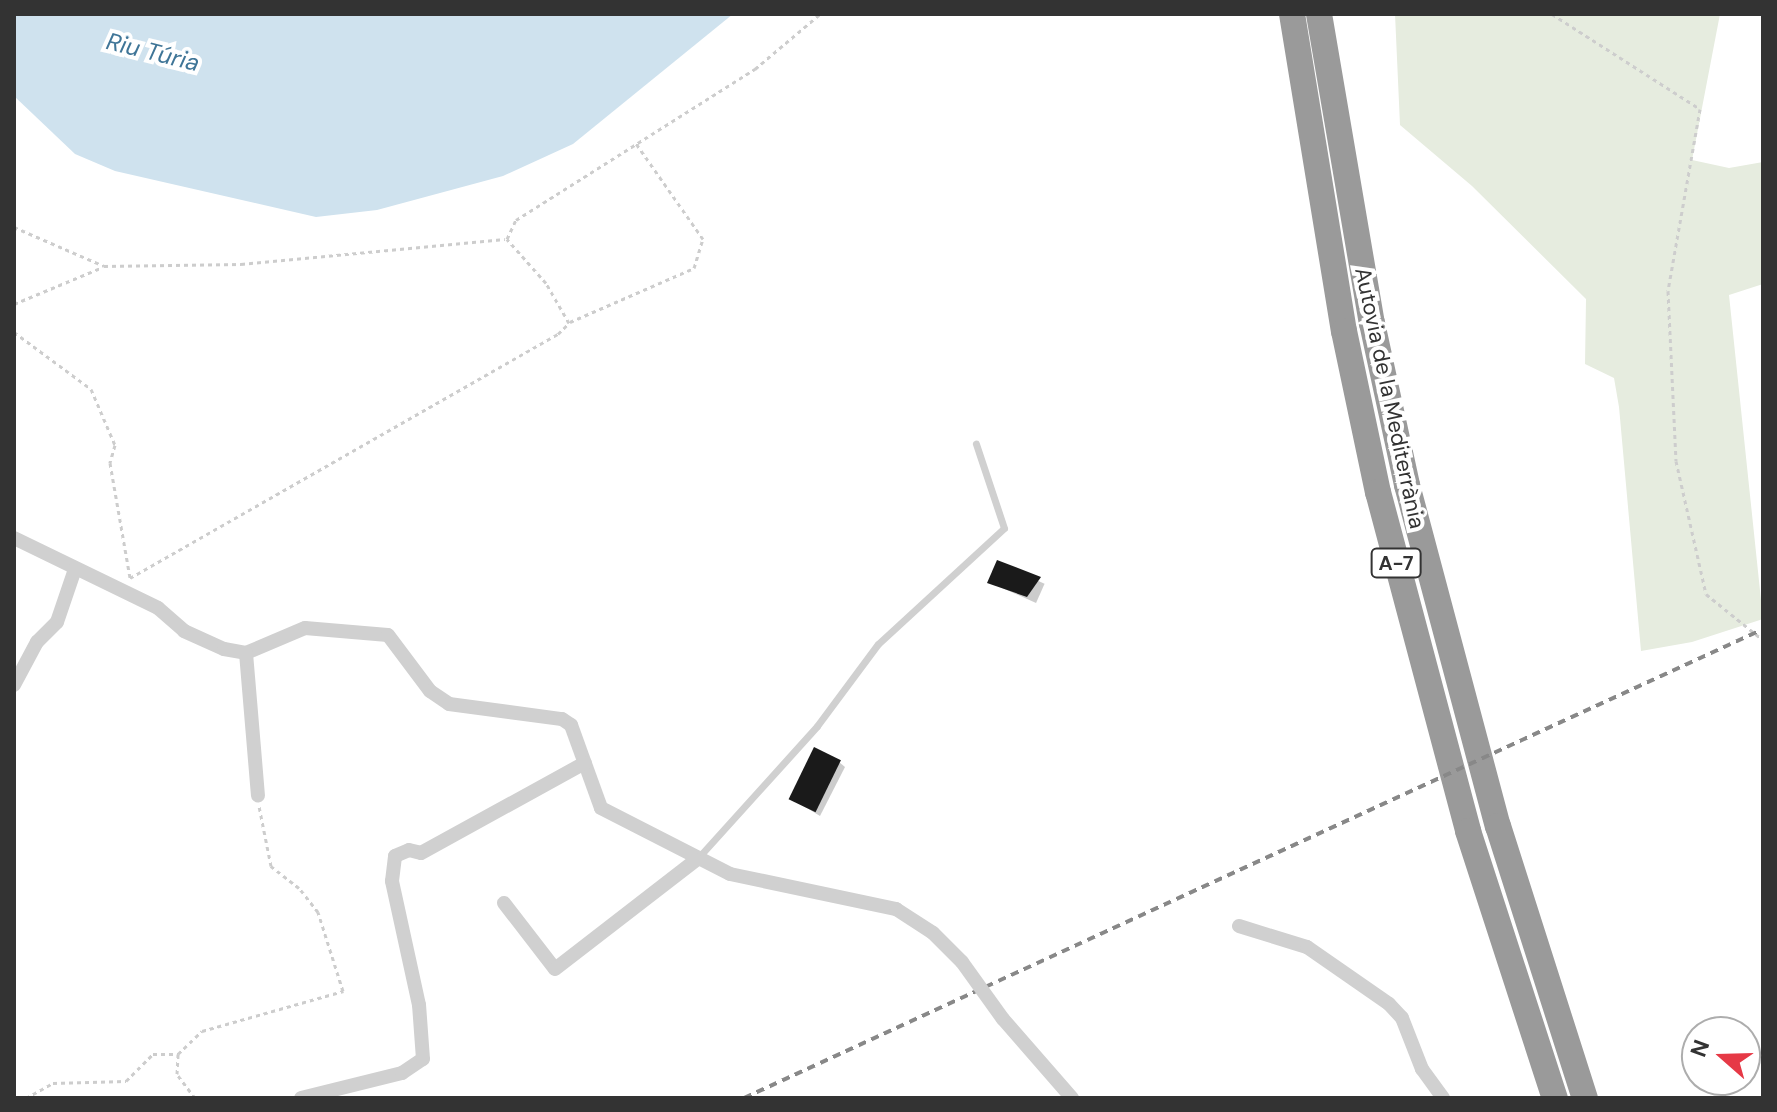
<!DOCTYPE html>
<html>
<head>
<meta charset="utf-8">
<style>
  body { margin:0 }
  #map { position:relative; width:1777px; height:1112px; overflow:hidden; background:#fff; font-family:"DM Sans",sans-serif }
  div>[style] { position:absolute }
  .green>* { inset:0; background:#e6ecdf }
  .water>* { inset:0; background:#cfe2ee }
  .shadow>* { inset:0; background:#0003; transform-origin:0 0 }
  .building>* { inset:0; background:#1a1a1a; transform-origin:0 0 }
  .path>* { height:3px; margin-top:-1.5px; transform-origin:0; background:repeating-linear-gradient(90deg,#cdcdcd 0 4px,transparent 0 8px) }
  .service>* { height:7px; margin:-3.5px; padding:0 3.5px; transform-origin:3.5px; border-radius:3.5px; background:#d0d0d0 }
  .minor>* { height:14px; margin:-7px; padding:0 7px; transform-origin:7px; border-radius:7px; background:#d0d0d0 }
  .motorway>* { height:26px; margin:-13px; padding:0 13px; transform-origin:13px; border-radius:13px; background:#9a9a9a }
  .rail>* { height:4px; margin-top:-2px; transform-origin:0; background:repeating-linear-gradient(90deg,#888 0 8px,transparent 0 14px) }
  .minor-bridge>* { height:14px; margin:-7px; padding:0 7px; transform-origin:7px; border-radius:7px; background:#d0d0d0 }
  span { translate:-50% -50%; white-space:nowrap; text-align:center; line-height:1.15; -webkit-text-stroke:8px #fff; paint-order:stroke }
  .shield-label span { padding:2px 6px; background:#fff; border:2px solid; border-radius:6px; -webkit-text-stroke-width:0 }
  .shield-label { font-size:20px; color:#333; font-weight:700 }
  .street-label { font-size:22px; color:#333 }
  .water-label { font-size:24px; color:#3f7597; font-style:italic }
  .frame { position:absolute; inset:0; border:16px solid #333; pointer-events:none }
  .north { position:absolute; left:1681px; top:1016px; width:80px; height:80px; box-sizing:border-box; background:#fff; border:2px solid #adadad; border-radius:50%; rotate:290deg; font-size:22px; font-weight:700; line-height:32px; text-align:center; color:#333 }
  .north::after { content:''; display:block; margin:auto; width:28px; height:36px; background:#e63946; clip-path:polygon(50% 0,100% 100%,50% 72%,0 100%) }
</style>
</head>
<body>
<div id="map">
  <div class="green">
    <div style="clip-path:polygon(1395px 14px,1720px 14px,1692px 160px,1729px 168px,1763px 162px,1763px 284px,1729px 295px,1763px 619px,1692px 642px,1641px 651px,1619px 407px,1614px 378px,1585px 364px,1586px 299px,1472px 186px,1400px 125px)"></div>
  </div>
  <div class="water">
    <div style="clip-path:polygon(14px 14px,733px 14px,573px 144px,503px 176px,377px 210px,316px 217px,115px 171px,75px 154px,14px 96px)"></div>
  </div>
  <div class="shadow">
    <div style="left:998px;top:563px;width:51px;height:21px;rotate:24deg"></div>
    <div style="clip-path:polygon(839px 762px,845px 767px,820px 816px,792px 799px)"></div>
  </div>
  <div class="building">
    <div style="clip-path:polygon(997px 560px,1041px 577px,1027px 597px,987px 583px)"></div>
    <div style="left:814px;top:747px;width:30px;height:58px;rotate:26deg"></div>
  </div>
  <div class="path">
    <div style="left:1552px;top:14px;width:176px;rotate:32.7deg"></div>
    <div style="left:1700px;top:109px;width:185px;rotate:100deg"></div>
    <div style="left:1668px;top:291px;width:170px;rotate:87.3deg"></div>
    <div style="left:1676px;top:461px;width:136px;rotate:77.3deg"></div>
    <div style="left:1706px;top:594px;width:73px;rotate:38.9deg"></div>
    <div style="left:14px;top:227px;width:98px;rotate:23.4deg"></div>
    <div style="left:104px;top:266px;width:137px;rotate:-0.8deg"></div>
    <div style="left:241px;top:264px;width:265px;rotate:-5.4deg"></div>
    <div style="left:14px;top:304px;width:96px;rotate:-22.6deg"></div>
    <div style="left:570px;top:322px;width:135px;rotate:-23.5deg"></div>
    <div style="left:694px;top:268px;width:30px;rotate:-73deg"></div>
    <div style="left:703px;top:239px;width:118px;rotate:-125deg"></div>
    <div style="left:14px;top:332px;width:96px;rotate:36.5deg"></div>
    <div style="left:91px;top:389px;width:61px;rotate:66.8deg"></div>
    <div style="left:115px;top:445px;width:19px;rotate:106deg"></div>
    <div style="left:110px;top:463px;width:117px;rotate:80.1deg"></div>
    <div style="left:130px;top:578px;width:493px;rotate:-29.7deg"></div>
    <div style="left:558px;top:334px;width:16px;rotate:-45deg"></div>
    <div style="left:569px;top:323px;width:46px;rotate:-119.9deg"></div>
    <div style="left:546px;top:283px;width:59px;rotate:-131.6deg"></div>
    <div style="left:507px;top:239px;width:21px;rotate:-65deg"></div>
    <div style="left:516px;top:220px;width:283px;rotate:-32.3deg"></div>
    <div style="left:755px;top:69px;width:85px;rotate:-40.2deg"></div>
    <div style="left:26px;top:1098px;width:31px;rotate:-29deg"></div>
    <div style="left:53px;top:1083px;width:73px;rotate:-1.6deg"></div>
    <div style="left:126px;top:1081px;width:38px;rotate:-45deg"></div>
    <div style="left:153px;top:1054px;width:25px"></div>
    <div style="left:195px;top:1098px;width:30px;rotate:-127deg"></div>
    <div style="left:177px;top:1074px;width:20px;rotate:-87deg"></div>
    <div style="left:178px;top:1054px;width:33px;rotate:-44deg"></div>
    <div style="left:202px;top:1031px;width:147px;rotate:-15.8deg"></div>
    <div style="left:343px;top:991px;width:83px;rotate:-107.6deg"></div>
    <div style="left:318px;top:912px;width:31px;rotate:-128deg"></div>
    <div style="left:299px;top:888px;width:36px;rotate:-142deg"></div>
    <div style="left:271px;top:866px;width:61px;rotate:-101.3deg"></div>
  </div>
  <div class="service">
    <div style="left:697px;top:859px;width:179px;rotate:-47.9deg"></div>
    <div style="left:817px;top:726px;width:102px;rotate:-53.4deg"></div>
    <div style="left:878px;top:644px;width:171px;rotate:-42.6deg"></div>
    <div style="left:1004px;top:528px;width:89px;rotate:-108.4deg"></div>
  </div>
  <div class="minor">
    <div style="left:14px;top:538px;width:160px;rotate:25.9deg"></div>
    <div style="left:158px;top:608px;width:35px;rotate:41deg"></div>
    <div style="left:184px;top:631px;width:44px;rotate:24.2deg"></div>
    <div style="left:224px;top:649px;width:22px;rotate:10deg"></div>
    <div style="left:246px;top:653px;width:64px;rotate:-23deg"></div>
    <div style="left:305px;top:628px;width:83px;rotate:4.8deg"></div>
    <div style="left:388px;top:635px;width:70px;rotate:53.1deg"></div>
    <div style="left:430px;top:691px;width:23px;rotate:34deg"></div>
    <div style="left:449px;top:704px;width:114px;rotate:7.6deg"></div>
    <div style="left:562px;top:719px;width:11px;rotate:34deg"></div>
    <div style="left:571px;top:725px;width:88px;rotate:70.1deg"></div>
    <div style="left:601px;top:808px;width:145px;rotate:27.1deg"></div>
    <div style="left:730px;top:874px;width:170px;rotate:11.9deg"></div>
    <div style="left:896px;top:909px;width:44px;rotate:33deg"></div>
    <div style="left:933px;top:933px;width:41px;rotate:45deg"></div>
    <div style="left:246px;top:653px;width:143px;rotate:85.2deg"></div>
    <div style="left:14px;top:685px;width:49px;rotate:-61.9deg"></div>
    <div style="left:37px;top:642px;width:28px;rotate:-45deg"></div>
    <div style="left:57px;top:622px;width:56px;rotate:-71.2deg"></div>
    <div style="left:504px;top:903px;width:83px;rotate:52.3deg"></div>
    <div style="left:555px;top:969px;width:178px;rotate:-37.7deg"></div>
    <div style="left:1239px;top:926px;width:71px;rotate:17.2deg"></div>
    <div style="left:1307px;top:947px;width:100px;rotate:34.8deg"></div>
    <div style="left:1389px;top:1004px;width:19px;rotate:47deg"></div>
    <div style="left:1402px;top:1018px;width:55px;rotate:68.6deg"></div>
    <div style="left:1422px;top:1069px;width:36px;rotate:54deg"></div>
    <div style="left:1003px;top:1019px;width:105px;rotate:48.9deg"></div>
    <div style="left:301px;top:1098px;width:104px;rotate:-13.9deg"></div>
    <div style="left:402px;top:1073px;width:25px;rotate:-34deg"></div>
    <div style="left:423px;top:1059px;width:54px;rotate:-94.2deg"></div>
    <div style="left:419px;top:1005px;width:127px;rotate:-102.3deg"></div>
    <div style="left:392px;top:881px;width:25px;rotate:-83deg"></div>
    <div style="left:395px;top:856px;width:15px;rotate:-23deg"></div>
    <div style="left:409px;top:850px;width:12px;rotate:14deg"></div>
    <div style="left:421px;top:853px;width:187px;rotate:-28.8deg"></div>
  </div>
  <div class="motorway">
    <div style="left:1292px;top:14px;width:321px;rotate:80.7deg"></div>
    <div style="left:1344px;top:331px;width:165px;rotate:78.1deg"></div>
    <div style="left:1378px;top:492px;width:351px;rotate:75.1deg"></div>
    <div style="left:1468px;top:831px;width:281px;rotate:72deg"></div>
    <div style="left:1319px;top:14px;width:314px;rotate:80.3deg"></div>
    <div style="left:1372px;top:323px;width:166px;rotate:77.8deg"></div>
    <div style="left:1407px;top:485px;width:353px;rotate:75.1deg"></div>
    <div style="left:1498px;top:826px;width:286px;rotate:72.3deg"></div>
  </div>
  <div class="rail">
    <div style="left:744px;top:1098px;width:1122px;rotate:-24.71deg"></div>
  </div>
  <div class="minor-bridge">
    <div style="left:962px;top:962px;width:70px;rotate:54.3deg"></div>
  </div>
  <div class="shield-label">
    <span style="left:1396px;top:563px">A-7</span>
  </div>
  <div class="street-label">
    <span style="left:1390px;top:398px;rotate:78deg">Autovia de la Mediterrània</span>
  </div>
  <div class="water-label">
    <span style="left:153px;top:52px;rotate:14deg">Riu Túria</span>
  </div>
  <div class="frame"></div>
  <div class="north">N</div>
</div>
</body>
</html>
